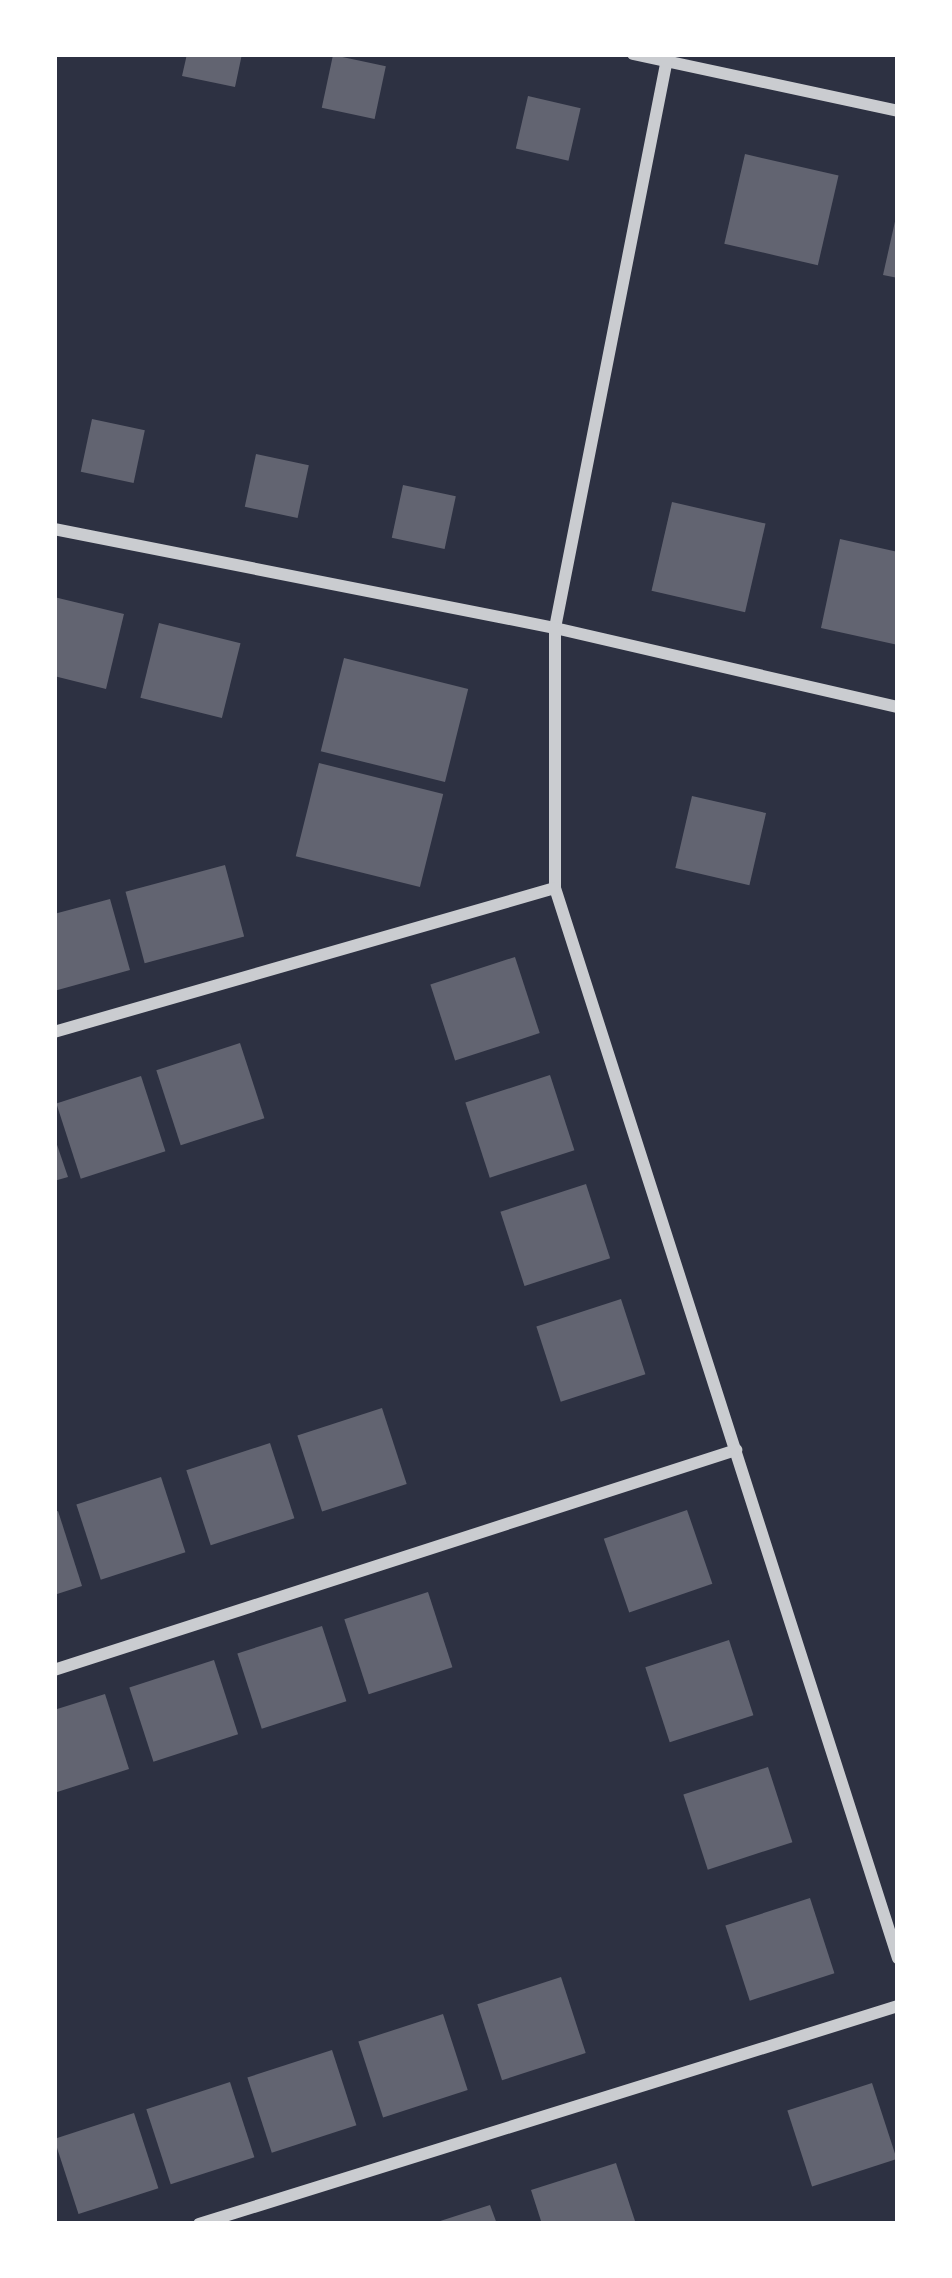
<!DOCTYPE html>
<html>
<head>
<meta charset="utf-8">
<style>
  body { margin:0 }
  #map { position:relative; width:952px; height:2278px; overflow:hidden; background:#2d3142; font-family:"Exo 2",sans-serif }
  div>[style] { position:absolute }
  .building>* { inset:0; background:#626471; transform-origin:0 0 }
  .minor>* { height:12px; margin:-6px; padding:0 6px; transform-origin:6px; border-radius:6px; background:#caccd0 }
  span { translate:-50% -50%; white-space:nowrap; text-align:center; line-height:1.15; -webkit-text-stroke:12px #fff; paint-order:stroke }
  .frame { position:absolute; inset:0; border:57px solid #fff; pointer-events:none }
</style>
</head>
<body>
<div id="map">
  <div class="building">
    <div style="clip-path:polygon(187px 54px,242px 54px,235px 87px,182px 76px)"></div>
    <div style="left:333px;top:55px;width:54px;height:54px;rotate:12deg"></div>
    <div style="left:528px;top:96px;width:54px;height:54px;rotate:13deg"></div>
    <div style="left:745px;top:154px;width:96px;height:92px;rotate:13deg"></div>
    <div style="clip-path:polygon(896px 217px,898px 217px,898px 278px,883px 275px)"></div>
    <div style="left:92px;top:419px;width:54px;height:54px;rotate:12deg"></div>
    <div style="left:256px;top:454px;width:54px;height:54px;rotate:12deg"></div>
    <div style="left:403px;top:485px;width:54px;height:54px;rotate:12deg"></div>
    <div style="left:672px;top:502px;width:96px;height:91px;rotate:13deg"></div>
    <div style="clip-path:polygon(840px 539px,898px 552px,898px 645px,821px 628px)"></div>
    <div style="clip-path:polygon(54px 597px,124px 614px,106px 689px,54px 676px)"></div>
    <div style="left:159px;top:623px;width:84px;height:77px;rotate:14deg"></div>
    <div style="left:344px;top:658px;width:128px;height:96px;rotate:14deg"></div>
    <div style="left:319px;top:763px;width:128px;height:96px;rotate:14deg"></div>
    <div style="left:692px;top:796px;width:76px;height:74px;rotate:13deg"></div>
    <div style="left:225px;top:865px;width:74px;height:103px;rotate:75deg"></div>
    <div style="clip-path:polygon(110px 899px,130px 970px,54px 991px,54px 914px)"></div>
    <div style="left:515px;top:957px;width:80px;height:89px;rotate:72deg"></div>
    <div style="left:240px;top:1043px;width:79px;height:88px;rotate:72deg"></div>
    <div style="left:550px;top:1075px;width:79px;height:89px;rotate:72deg"></div>
    <div style="left:141px;top:1076px;width:79px;height:89px;rotate:72deg"></div>
    <div style="clip-path:polygon(54px 1136px,68px 1177px,54px 1181px)"></div>
    <div style="left:586px;top:1184px;width:78px;height:90px;rotate:72deg"></div>
    <div style="left:621px;top:1299px;width:79px;height:89px;rotate:72deg"></div>
    <div style="left:382px;top:1408px;width:80px;height:89px;rotate:72deg"></div>
    <div style="left:270px;top:1443px;width:79px;height:88px;rotate:72deg"></div>
    <div style="left:161px;top:1477px;width:79px;height:89px;rotate:72deg"></div>
    <div style="left:687px;top:1510px;width:78px;height:88px;rotate:71deg"></div>
    <div style="clip-path:polygon(58px 1511px,82px 1586px,54px 1595px,54px 1512px)"></div>
    <div style="left:428px;top:1592px;width:79px;height:88px;rotate:72deg"></div>
    <div style="left:322px;top:1626px;width:79px;height:89px;rotate:72deg"></div>
    <div style="left:729px;top:1640px;width:79px;height:88px;rotate:72deg"></div>
    <div style="left:214px;top:1660px;width:78px;height:89px;rotate:72deg"></div>
    <div style="clip-path:polygon(105px 1694px,129px 1769px,54px 1793px,54px 1710px)"></div>
    <div style="left:768px;top:1767px;width:79px;height:89px;rotate:72deg"></div>
    <div style="left:810px;top:1898px;width:79px;height:89px;rotate:72deg"></div>
    <div style="left:561px;top:1977px;width:80px;height:88px;rotate:72deg"></div>
    <div style="left:443px;top:2014px;width:80px;height:89px;rotate:72deg"></div>
    <div style="left:332px;top:2050px;width:79px;height:89px;rotate:72deg"></div>
    <div style="left:230px;top:2082px;width:79px;height:88px;rotate:72deg"></div>
    <div style="left:872px;top:2083px;width:80px;height:89px;rotate:72deg"></div>
    <div style="left:134px;top:2113px;width:79px;height:84px;rotate:72deg"></div>
    <div style="clip-path:polygon(616px 2163px,636px 2224px,542px 2224px,531px 2190px)"></div>
    <div style="clip-path:polygon(490px 2205px,497px 2224px,434px 2224px,434px 2223px)"></div>
  </div>
  <div class="minor">
    <div style="left:633px;top:54px;width:271px;rotate:12.1deg"></div>
    <div style="left:668px;top:54px;width:585px;rotate:101.14deg"></div>
    <div style="left:555px;top:628px;width:260px;rotate:90deg"></div>
    <div style="left:555px;top:888px;width:1124px;rotate:72.23deg"></div>
    <div style="left:54px;top:529px;width:511px;rotate:11.18deg"></div>
    <div style="left:555px;top:628px;width:352px;rotate:13deg"></div>
    <div style="left:54px;top:1032px;width:521px;rotate:-16.04deg"></div>
    <div style="left:54px;top:1670px;width:717px;rotate:-17.88deg"></div>
    <div style="left:199px;top:2224px;width:732px;rotate:-17.32deg"></div>
  </div>
  <div class="frame"></div>
</div>
</body>
</html>
